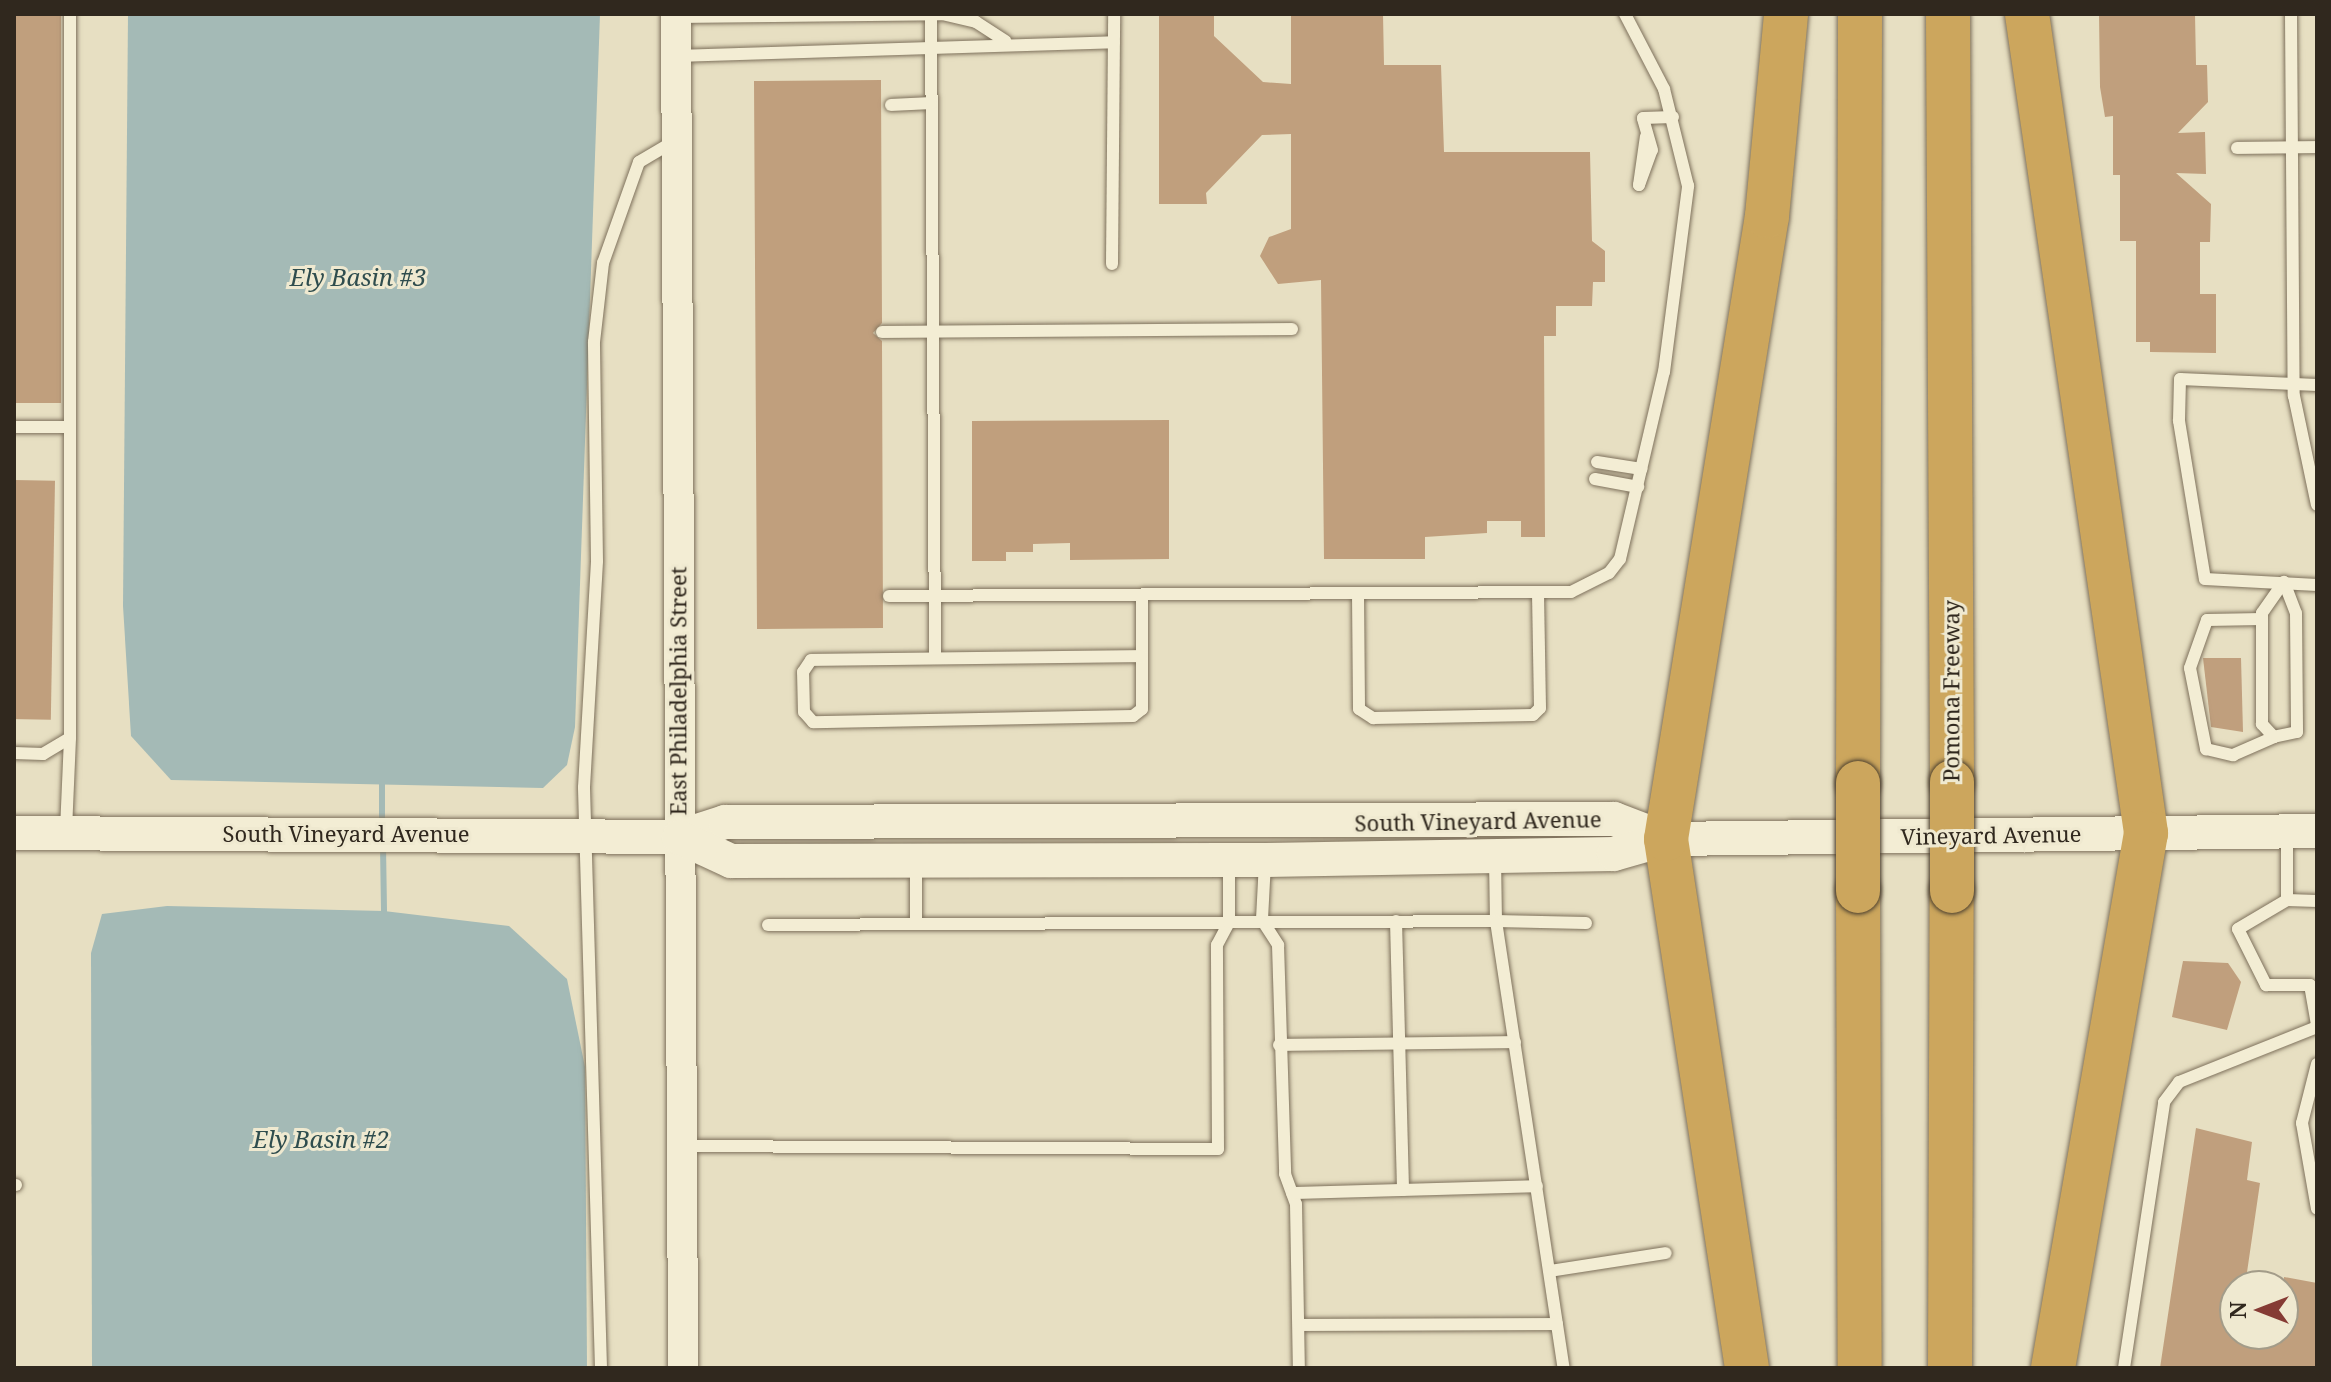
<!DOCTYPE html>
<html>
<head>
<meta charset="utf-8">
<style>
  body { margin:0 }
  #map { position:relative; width:2331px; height:1382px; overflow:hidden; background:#e7dfc2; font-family:"Noto Serif",serif }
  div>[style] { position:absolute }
  .water>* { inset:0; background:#a4bab6 }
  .stream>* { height:6px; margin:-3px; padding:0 3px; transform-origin:3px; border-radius:3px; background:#a4bab6 }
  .building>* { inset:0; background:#c09f7d; transform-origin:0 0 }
  .roads { filter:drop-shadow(0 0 2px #7e715c) drop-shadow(0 0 2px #7e715c) }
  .service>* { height:12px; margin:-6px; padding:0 6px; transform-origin:6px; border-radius:6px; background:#f3edd4 }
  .tertiary>* { height:30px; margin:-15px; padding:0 15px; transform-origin:15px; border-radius:15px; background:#f3edd4 }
  .secondary>* { height:34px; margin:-17px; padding:0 17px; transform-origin:17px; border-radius:17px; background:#f3edd4 }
  .motorway>* { height:44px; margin:-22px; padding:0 22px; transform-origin:22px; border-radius:22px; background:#cca65d }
  .bridges { filter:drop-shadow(0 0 2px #4c402f) drop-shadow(0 0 2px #4c402f) }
  .motorway-bridge>* { height:44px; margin:-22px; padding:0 22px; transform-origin:22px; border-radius:22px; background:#cca65d }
  span { translate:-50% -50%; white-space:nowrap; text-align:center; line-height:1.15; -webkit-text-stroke:6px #efe9d0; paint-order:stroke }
  .street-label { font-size:22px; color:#30281e }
  .water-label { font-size:24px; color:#2f4d4e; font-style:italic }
  .frame { position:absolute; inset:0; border:16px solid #30281e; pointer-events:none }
  .north { position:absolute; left:2219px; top:1270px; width:80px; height:80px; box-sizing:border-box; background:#efe9d0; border:2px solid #a39c89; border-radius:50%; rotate:270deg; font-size:22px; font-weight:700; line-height:32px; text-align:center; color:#30281e }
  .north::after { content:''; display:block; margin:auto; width:28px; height:36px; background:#853b34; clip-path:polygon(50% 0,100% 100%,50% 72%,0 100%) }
</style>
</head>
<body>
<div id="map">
  <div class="water">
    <div style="clip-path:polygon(128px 14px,600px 14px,575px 727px,567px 765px,543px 788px,171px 780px,131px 736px,123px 606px)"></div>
    <div style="clip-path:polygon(167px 906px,384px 911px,509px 926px,567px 979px,585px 1067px,587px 1368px,92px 1368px,91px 953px,102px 914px)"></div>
  </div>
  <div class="stream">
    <div style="left:382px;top:784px;width:39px;rotate:90deg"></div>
    <div style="left:383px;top:846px;width:65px;rotate:89.1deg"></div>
  </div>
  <div class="building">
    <div style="left:14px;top:14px;width:47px;height:389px"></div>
    <div style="clip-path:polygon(1159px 14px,1214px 14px,1214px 36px,1263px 82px,1291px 84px,1291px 14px,1383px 14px,1384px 65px,1441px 65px,1444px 152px,1590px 152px,1592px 241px,1605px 251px,1605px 282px,1593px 282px,1592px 306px,1556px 306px,1556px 336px,1544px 336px,1545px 537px,1521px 537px,1521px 521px,1487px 521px,1487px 533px,1425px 537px,1425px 559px,1324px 559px,1321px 280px,1278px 284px,1260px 256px,1269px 237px,1291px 229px,1291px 134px,1262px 135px,1206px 193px,1207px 204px,1159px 204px)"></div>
    <div style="clip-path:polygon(2099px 14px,2195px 14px,2196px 65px,2207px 65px,2208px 102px,2178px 133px,2205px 132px,2206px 174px,2176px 173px,2211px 204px,2210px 242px,2200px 242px,2200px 294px,2216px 294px,2216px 353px,2150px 352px,2150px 342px,2136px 342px,2136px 241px,2120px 241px,2120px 175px,2113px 175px,2113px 116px,2105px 117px,2100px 87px)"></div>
    <div style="clip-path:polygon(881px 80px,882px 323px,873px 333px,882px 341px,883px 628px,757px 629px,754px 81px)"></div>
    <div style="clip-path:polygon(1169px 420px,1169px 559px,1070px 560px,1070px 543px,1033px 544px,1033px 552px,1006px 552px,1006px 561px,972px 561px,972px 421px)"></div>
    <div style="left:14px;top:480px;width:41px;height:239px;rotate:1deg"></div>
    <div style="clip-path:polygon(2203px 658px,2241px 658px,2243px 732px,2211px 727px)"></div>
    <div style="clip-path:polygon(2183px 961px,2228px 963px,2241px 982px,2227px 1030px,2172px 1017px)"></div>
    <div style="clip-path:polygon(2196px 1128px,2252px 1142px,2247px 1180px,2260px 1183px,2245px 1286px,2235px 1286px,2235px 1334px,2283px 1334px,2284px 1277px,2317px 1283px,2317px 1368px,2160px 1368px)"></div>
  </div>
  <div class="roads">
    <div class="service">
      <div style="left:931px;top:14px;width:644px;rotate:89.64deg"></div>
      <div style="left:2291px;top:14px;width:382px;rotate:89.6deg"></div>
      <div style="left:2294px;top:396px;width:111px;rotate:78.1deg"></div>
      <div style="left:676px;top:17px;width:266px;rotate:-0.6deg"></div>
      <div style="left:942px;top:14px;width:35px;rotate:13deg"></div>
      <div style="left:976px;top:22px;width:35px;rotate:33deg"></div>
      <div style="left:676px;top:56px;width:438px;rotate:-1.8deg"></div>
      <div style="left:891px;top:105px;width:40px;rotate:-2.9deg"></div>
      <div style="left:2237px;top:148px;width:80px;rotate:-0.7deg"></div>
      <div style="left:1639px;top:185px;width:37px;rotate:-70deg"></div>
      <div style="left:1652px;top:150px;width:33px;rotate:-106deg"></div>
      <div style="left:1643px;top:118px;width:30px;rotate:-2deg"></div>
      <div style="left:1639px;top:185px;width:49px;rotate:-81.9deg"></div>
      <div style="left:1112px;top:264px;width:250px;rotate:-89.5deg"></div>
      <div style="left:882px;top:332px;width:410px;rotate:-0.4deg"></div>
      <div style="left:2317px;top:385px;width:137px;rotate:-177.5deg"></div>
      <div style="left:2180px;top:379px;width:42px;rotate:91.4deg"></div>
      <div style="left:2179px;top:421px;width:160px;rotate:80.7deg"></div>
      <div style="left:2205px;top:579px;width:112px;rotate:3.1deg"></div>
      <div style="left:14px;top:427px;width:54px"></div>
      <div style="left:1597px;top:462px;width:45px;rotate:9deg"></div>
      <div style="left:1595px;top:479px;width:44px;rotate:10.5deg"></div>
      <div style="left:2284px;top:582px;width:33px;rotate:69deg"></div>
      <div style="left:2296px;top:613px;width:119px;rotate:89.5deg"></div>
      <div style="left:2297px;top:732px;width:24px;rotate:168deg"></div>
      <div style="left:2274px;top:737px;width:18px;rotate:-133deg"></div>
      <div style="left:2262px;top:724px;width:111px;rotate:-90deg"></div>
      <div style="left:2262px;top:613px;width:38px;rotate:-55deg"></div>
      <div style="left:1358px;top:593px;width:116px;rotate:89.5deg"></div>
      <div style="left:1359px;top:709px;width:17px;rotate:33deg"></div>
      <div style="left:1373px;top:718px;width:160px;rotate:-1.1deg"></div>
      <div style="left:1533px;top:715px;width:10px;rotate:-45deg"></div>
      <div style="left:1540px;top:708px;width:116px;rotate:-91deg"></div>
      <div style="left:1142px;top:595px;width:114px;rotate:90deg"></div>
      <div style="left:1142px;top:709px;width:11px;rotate:142deg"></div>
      <div style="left:1133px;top:716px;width:320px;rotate:178.9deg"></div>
      <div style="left:813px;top:722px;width:13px;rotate:-132deg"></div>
      <div style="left:804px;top:712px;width:40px;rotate:-91.4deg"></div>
      <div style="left:803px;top:672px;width:14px;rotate:-56deg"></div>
      <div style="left:811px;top:660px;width:331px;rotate:-0.7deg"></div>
      <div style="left:889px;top:596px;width:682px;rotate:-0.34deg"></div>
      <div style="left:1571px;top:592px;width:42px;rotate:-26.6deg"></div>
      <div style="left:1609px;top:573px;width:18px;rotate:-52deg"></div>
      <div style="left:1620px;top:559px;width:192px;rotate:-76.8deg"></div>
      <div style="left:1664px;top:372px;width:188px;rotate:-82.6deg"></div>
      <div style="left:1688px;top:186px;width:100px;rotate:-103.9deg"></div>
      <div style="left:1664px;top:89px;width:85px;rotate:-117.5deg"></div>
      <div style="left:2262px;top:619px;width:55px;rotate:179deg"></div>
      <div style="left:2207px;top:620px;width:51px;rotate:109.5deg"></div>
      <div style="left:2190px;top:668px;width:83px;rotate:78.8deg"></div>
      <div style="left:2206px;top:749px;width:28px;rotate:13deg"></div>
      <div style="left:2233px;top:755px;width:45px;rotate:-23.7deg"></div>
      <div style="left:14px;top:753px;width:29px;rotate:2deg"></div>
      <div style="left:43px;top:754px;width:31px;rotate:-31deg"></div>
      <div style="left:70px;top:738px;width:724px;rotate:-90deg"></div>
      <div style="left:66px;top:830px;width:92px;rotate:-87.5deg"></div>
      <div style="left:2287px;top:835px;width:65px;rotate:90deg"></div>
      <div style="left:2287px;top:900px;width:57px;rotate:149.4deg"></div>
      <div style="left:2238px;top:929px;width:63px;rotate:63.4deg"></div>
      <div style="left:2266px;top:985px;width:44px"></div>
      <div style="left:2310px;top:985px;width:39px;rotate:80deg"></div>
      <div style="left:1495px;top:858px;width:63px;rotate:89.1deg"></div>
      <div style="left:1496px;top:921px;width:90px;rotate:1.3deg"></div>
      <div style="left:1265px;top:862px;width:58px;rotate:93deg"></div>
      <div style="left:1262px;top:920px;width:30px;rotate:57deg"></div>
      <div style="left:1278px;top:945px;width:229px;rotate:88.2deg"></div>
      <div style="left:1285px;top:1174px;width:32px;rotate:70deg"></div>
      <div style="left:1296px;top:1204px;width:164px;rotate:89deg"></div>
      <div style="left:916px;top:863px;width:61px;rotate:90deg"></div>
      <div style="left:2287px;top:900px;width:30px;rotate:2deg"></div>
      <div style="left:1396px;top:921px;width:269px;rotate:88.5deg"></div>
      <div style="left:768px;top:925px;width:728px;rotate:-0.31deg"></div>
      <div style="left:1496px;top:921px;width:452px;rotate:81.4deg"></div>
      <div style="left:1279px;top:1045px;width:236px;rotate:-0.7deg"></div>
      <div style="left:2317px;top:1064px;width:61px;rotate:104.3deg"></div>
      <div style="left:2302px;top:1123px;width:87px;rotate:80.1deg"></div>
      <div style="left:681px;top:1146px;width:537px;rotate:0.32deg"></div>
      <div style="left:1218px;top:1149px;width:204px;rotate:-90.3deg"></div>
      <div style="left:1217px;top:945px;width:26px;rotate:-62deg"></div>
      <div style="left:1229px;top:922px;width:58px;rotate:-90deg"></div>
      <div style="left:14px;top:1185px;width:2px"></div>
      <div style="left:1292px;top:1193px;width:245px;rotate:-1.6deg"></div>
      <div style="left:1550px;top:1271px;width:117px;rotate:-8.8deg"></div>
      <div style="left:1299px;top:1325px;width:258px;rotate:-0.2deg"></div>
      <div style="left:601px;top:1368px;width:581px;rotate:-91.68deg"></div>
      <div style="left:584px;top:787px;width:226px;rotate:-86.7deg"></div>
      <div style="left:597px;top:561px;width:219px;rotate:-90.8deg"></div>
      <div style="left:594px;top:342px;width:80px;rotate:-83.5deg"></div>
      <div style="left:603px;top:263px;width:107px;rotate:-70.4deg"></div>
      <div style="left:639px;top:162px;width:43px;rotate:-30.7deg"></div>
      <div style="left:2124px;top:1368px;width:269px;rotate:-81.4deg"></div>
      <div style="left:2164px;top:1102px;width:25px;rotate:-53deg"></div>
      <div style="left:2179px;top:1082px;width:149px;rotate:-21.7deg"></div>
    </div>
    <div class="tertiary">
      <div style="left:676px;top:14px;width:1354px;rotate:89.7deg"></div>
    </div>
    <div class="secondary">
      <div style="left:14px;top:833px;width:665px;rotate:0.34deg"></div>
      <div style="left:679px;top:837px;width:48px;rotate:-18.1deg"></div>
      <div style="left:725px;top:822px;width:889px;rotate:-0.19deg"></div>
      <div style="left:1614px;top:819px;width:56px;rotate:21deg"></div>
      <div style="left:679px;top:837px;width:57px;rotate:24.8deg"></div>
      <div style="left:731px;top:861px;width:535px;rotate:-0.11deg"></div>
      <div style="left:1266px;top:860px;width:348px;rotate:-1deg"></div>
      <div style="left:1614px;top:854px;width:54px;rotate:-16.1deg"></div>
      <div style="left:1666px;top:839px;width:651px;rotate:-0.7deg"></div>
    </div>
    <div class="motorway">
      <div style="left:1948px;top:14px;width:768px;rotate:89.7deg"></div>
      <div style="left:2027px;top:14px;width:828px;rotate:81.73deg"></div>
      <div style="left:2146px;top:833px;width:543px;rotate:99.86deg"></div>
      <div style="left:1858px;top:783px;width:769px;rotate:-89.85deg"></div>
      <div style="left:1858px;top:891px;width:477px;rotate:89.8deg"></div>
      <div style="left:1747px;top:1368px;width:535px;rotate:-98.71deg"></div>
      <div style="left:1666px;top:839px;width:631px;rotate:-80.79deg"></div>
      <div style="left:1767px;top:216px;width:203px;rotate:-84.6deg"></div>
      <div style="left:1950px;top:1368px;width:477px;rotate:-89.8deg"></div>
    </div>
  </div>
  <div class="bridges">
    <div class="motorway-bridge">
      <div style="left:1952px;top:782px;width:109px;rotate:90deg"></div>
      <div style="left:1858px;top:891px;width:108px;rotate:-90deg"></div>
    </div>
  </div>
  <div class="street-label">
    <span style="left:678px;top:691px;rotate:-90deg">East Philadelphia Street</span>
    <span style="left:1951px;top:691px;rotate:-90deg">Pomona Freeway</span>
    <span style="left:1478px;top:821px;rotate:-1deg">South Vineyard Avenue</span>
    <span style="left:346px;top:834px">South Vineyard Avenue</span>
    <span style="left:1991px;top:835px;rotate:-1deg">Vineyard Avenue</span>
  </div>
  <div class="water-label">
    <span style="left:358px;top:277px">Ely Basin #3</span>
    <span style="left:321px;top:1139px">Ely Basin #2</span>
  </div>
  <div class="frame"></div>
  <div class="north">N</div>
</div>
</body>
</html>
